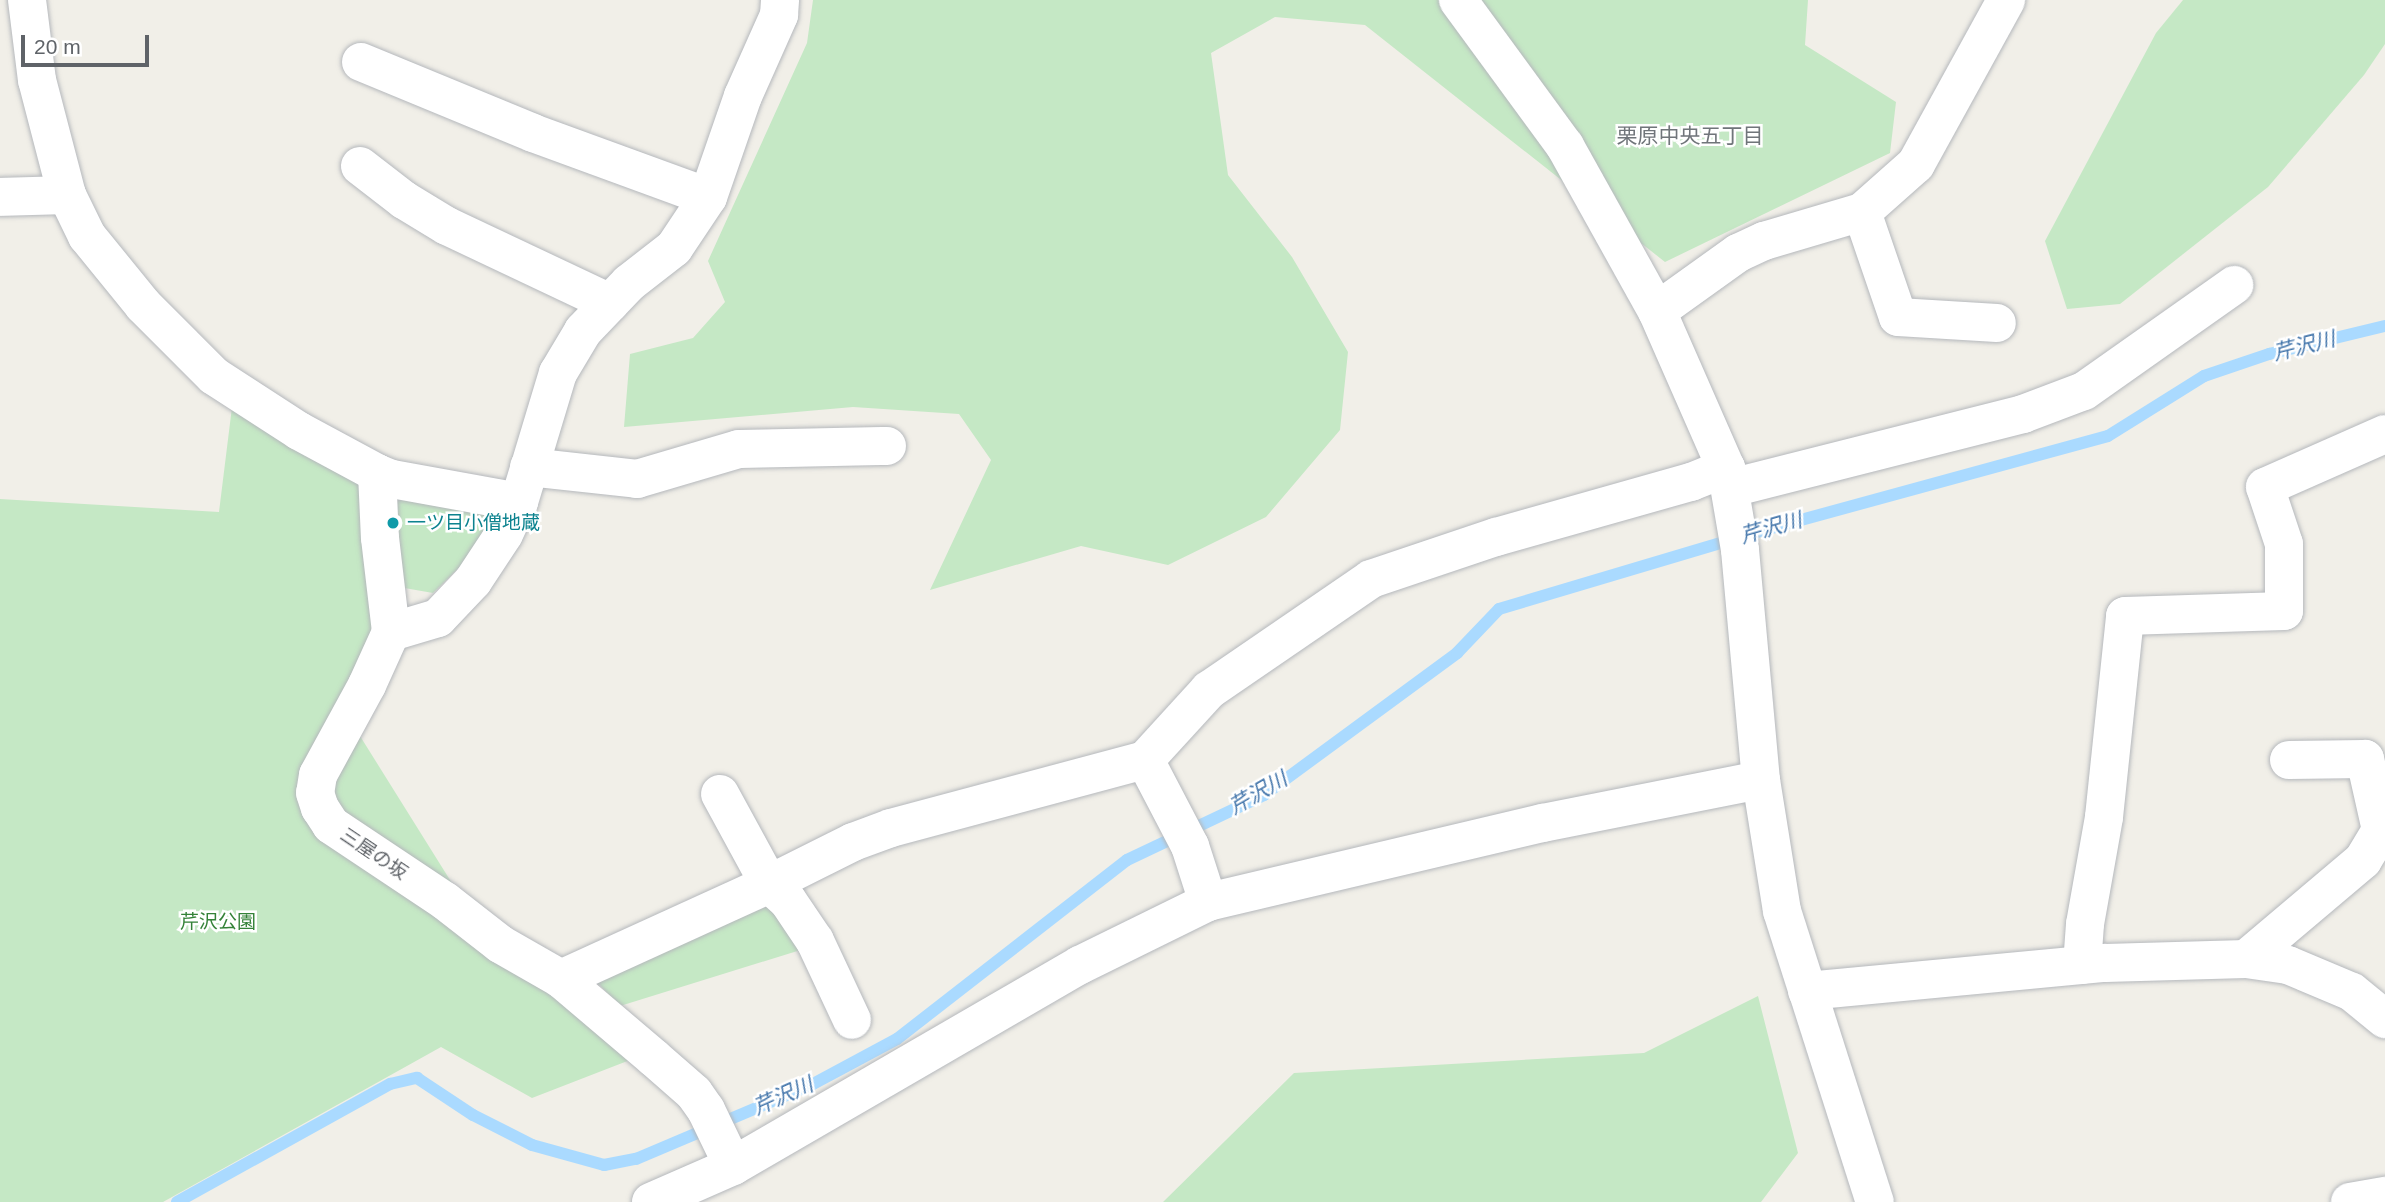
<!DOCTYPE html>
<html>
<head>
<meta charset="utf-8">
<style>
  body { margin:0 }
  #map { position:relative; width:2385px; height:1202px; overflow:hidden; background:#f1efe8; font-family:Arial,"Noto Sans JP",sans-serif }
  div>[style] { position:absolute }
  .green>* { inset:0; background:#c5e8c5 }
  .stream>* { height:12px; margin:-6px; padding:0 6px; transform-origin:6px; border-radius:6px; background:#aadaff }
  .roads { filter:drop-shadow(0 0 2px #b5b8bc) drop-shadow(0 0 2px #b5b8bc) }
  .minor>* { height:38px; margin:-19px; padding:0 19px; transform-origin:19px; border-radius:19px; background:#fff }
  .dots>* { width:19px; height:19px; translate:-50% -50%; box-sizing:border-box; border:4px solid #fff; border-radius:50% }
  span { translate:-50% -50%; white-space:nowrap; text-align:center; line-height:1.15; -webkit-text-stroke:5px #fff; paint-order:stroke }
  .culture-label { font-size:19px; color:#0d838f }
  .left { translate:0 -50%; text-align:left }
  .street-label { font-size:19px; color:#5f6368 }
  .park-label { font-size:19px; color:#348238 }
  .neighbourhood-label { font-size:21px; color:#70757a }
  .water-label { font-size:21px; color:#4174aa; font-style:italic }
  .scale { position:absolute; left:21px; top:35px; width:128px; height:32px; box-sizing:border-box; border:4px solid #5f6368; border-top:0; padding-left:9px; font-size:21px; line-height:24px; white-space:nowrap; color:#5f6368; -webkit-text-stroke:5px #fff; paint-order:stroke }
</style>
</head>
<body>
<div id="map">
  <div class="green">
    <div style="clip-path:polygon(813px 0,1808px 0,1805px 45px,1896px 102px,1890px 153px,1665px 262px,1365px 25px,1275px 17px,1211px 53px,1228px 175px,1292px 257px,1348px 352px,1340px 430px,1266px 517px,1168px 565px,1081px 546px,930px 590px,991px 460px,959px 414px,853px 407px,624px 427px,630px 354px,693px 338px,725px 302px,708px 261px,807px 43px)"></div>
    <div style="clip-path:polygon(2183px 0,2385px 0,2385px 44px,2364px 75px,2268px 187px,2120px 304px,2067px 309px,2045px 241px,2156px 33px)"></div>
    <div style="clip-path:polygon(233px 399px,353px 472px,367px 502px,376px 587px,360px 736px,485px 936px,630px 1060px,532px 1098px,441px 1047px,163px 1202px,0 1202px,0 499px,219px 512px)"></div>
    <div style="clip-path:polygon(389px 491px,497px 513px,473px 554px,433px 593px,393px 586px)"></div>
    <div style="clip-path:polygon(773px 904px,807px 948px,620px 1006px,594px 979px)"></div>
    <div style="clip-path:polygon(1758px 996px,1798px 1153px,1761px 1202px,1163px 1202px,1294px 1073px,1644px 1053px)"></div>
  </div>
  <div class="stream">
    <div style="left:177px;top:1202px;width:244px;rotate:-29deg"></div>
    <div style="left:390px;top:1084px;width:28px;rotate:-13deg"></div>
    <div style="left:417px;top:1078px;width:67px;rotate:33.5deg"></div>
    <div style="left:473px;top:1115px;width:66px;rotate:27deg"></div>
    <div style="left:532px;top:1145px;width:75px;rotate:15.5deg"></div>
    <div style="left:604px;top:1165px;width:33px;rotate:-11deg"></div>
    <div style="left:636px;top:1159px;width:192px;rotate:-23deg"></div>
    <div style="left:813px;top:1084px;width:95px;rotate:-28.2deg"></div>
    <div style="left:897px;top:1039px;width:291px;rotate:-37.9deg"></div>
    <div style="left:1127px;top:860px;width:152px;rotate:-25.4deg"></div>
    <div style="left:1264px;top:795px;width:240px;rotate:-36.3deg"></div>
    <div style="left:1457px;top:653px;width:61px;rotate:-46.3deg"></div>
    <div style="left:1499px;top:609px;width:281px;rotate:-16.6deg"></div>
    <div style="left:1768px;top:529px;width:352px;rotate:-15.3deg"></div>
    <div style="left:2108px;top:436px;width:113px;rotate:-32deg"></div>
    <div style="left:2204px;top:376px;width:69px;rotate:-18.7deg"></div>
    <div style="left:2269px;top:354px;width:119px;rotate:-13.6deg"></div>
  </div>
  <div class="roads">
    <div class="minor">
      <div style="left:27px;top:0;width:81px;rotate:82.9deg"></div>
      <div style="left:37px;top:80px;width:119px;rotate:75.4deg"></div>
      <div style="left:67px;top:195px;width:46px;rotate:64deg"></div>
      <div style="left:87px;top:236px;width:89px;rotate:50.9deg"></div>
      <div style="left:143px;top:305px;width:100px;rotate:45deg"></div>
      <div style="left:214px;top:376px;width:101px;rotate:32.9deg"></div>
      <div style="left:299px;top:431px;width:89px;rotate:28.3deg"></div>
      <div style="left:377px;top:473px;width:16px;rotate:22deg"></div>
      <div style="left:392px;top:479px;width:129px;rotate:10.3deg"></div>
      <div style="left:1458px;top:0;width:181px;rotate:53.8deg"></div>
      <div style="left:1565px;top:146px;width:189px;rotate:60.9deg"></div>
      <div style="left:1657px;top:311px;width:171px;rotate:66.3deg"></div>
      <div style="left:1726px;top:468px;width:83px;rotate:80.3deg"></div>
      <div style="left:1740px;top:550px;width:231px;rotate:84.8deg"></div>
      <div style="left:1761px;top:780px;width:133px;rotate:80.9deg"></div>
      <div style="left:1782px;top:911px;width:305px;rotate:72.3deg"></div>
      <div style="left:361px;top:62px;width:186px;rotate:22.4deg"></div>
      <div style="left:533px;top:133px;width:186px;rotate:20.1deg"></div>
      <div style="left:360px;top:166px;width:56px;rotate:37.7deg"></div>
      <div style="left:404px;top:200px;width:50px;rotate:31.2deg"></div>
      <div style="left:447px;top:226px;width:180px;rotate:25.3deg"></div>
      <div style="left:0;top:197px;width:67px;rotate:-1.7deg"></div>
      <div style="left:1862px;top:212px;width:111px;rotate:71.1deg"></div>
      <div style="left:1898px;top:317px;width:99px;rotate:3.5deg"></div>
      <div style="left:1657px;top:311px;width:100px;rotate:-35.6deg"></div>
      <div style="left:1738px;top:253px;width:29px;rotate:-25deg"></div>
      <div style="left:1764px;top:241px;width:102px;rotate:-16.5deg"></div>
      <div style="left:1862px;top:212px;width:72px;rotate:-41.6deg"></div>
      <div style="left:1916px;top:164px;width:187px;rotate:-61.2deg"></div>
      <div style="left:529px;top:467px;width:109px;rotate:6.3deg"></div>
      <div style="left:637px;top:479px;width:106px;rotate:-16.4deg"></div>
      <div style="left:739px;top:449px;width:148px;rotate:-1.2deg"></div>
      <div style="left:377px;top:473px;width:65px;rotate:87.4deg"></div>
      <div style="left:380px;top:538px;width:95px;rotate:83.3deg"></div>
      <div style="left:1731px;top:488px;width:301px;rotate:-14.2deg"></div>
      <div style="left:2023px;top:414px;width:65px;rotate:-20.7deg"></div>
      <div style="left:2084px;top:391px;width:184px;rotate:-35.2deg"></div>
      <div style="left:391px;top:632px;width:49px;rotate:-16.6deg"></div>
      <div style="left:438px;top:618px;width:51px;rotate:-46.6deg"></div>
      <div style="left:473px;top:581px;width:56px;rotate:-56.6deg"></div>
      <div style="left:504px;top:534px;width:35px;rotate:-65deg"></div>
      <div style="left:519px;top:502px;width:135px;rotate:-73.2deg"></div>
      <div style="left:558px;top:373px;width:49px;rotate:-59.2deg"></div>
      <div style="left:583px;top:331px;width:66px;rotate:-46.2deg"></div>
      <div style="left:629px;top:283px;width:57px;rotate:-37.9deg"></div>
      <div style="left:674px;top:248px;width:61px;rotate:-56.3deg"></div>
      <div style="left:708px;top:197px;width:107px;rotate:-70.9deg"></div>
      <div style="left:743px;top:96px;width:89px;rotate:-66deg"></div>
      <div style="left:779px;top:15px;width:15px;rotate:-86deg"></div>
      <div style="left:391px;top:632px;width:58px;rotate:114.4deg"></div>
      <div style="left:367px;top:685px;width:102px;rotate:118.6deg"></div>
      <div style="left:318px;top:775px;width:18px;rotate:99deg"></div>
      <div style="left:315px;top:793px;width:16px;rotate:72deg"></div>
      <div style="left:320px;top:808px;width:20px;rotate:57deg"></div>
      <div style="left:331px;top:825px;width:137px;rotate:33.7deg"></div>
      <div style="left:445px;top:901px;width:70px;rotate:38deg"></div>
      <div style="left:500px;top:944px;width:70px;rotate:29.8deg"></div>
      <div style="left:561px;top:979px;width:122px;rotate:40.3deg"></div>
      <div style="left:654px;top:1058px;width:53px;rotate:41.2deg"></div>
      <div style="left:694px;top:1093px;width:21px;rotate:55deg"></div>
      <div style="left:706px;top:1110px;width:62px;rotate:64.3deg"></div>
      <div style="left:1145px;top:760px;width:97px;rotate:62.4deg"></div>
      <div style="left:1190px;top:846px;width:59px;rotate:72.2deg"></div>
      <div style="left:720px;top:794px;width:102px;rotate:61.4deg"></div>
      <div style="left:769px;top:884px;width:25px;rotate:42deg"></div>
      <div style="left:788px;top:901px;width:48px;rotate:56deg"></div>
      <div style="left:815px;top:941px;width:87px;rotate:64.9deg"></div>
      <div style="left:2246px;top:959px;width:153px;rotate:-40.2deg"></div>
      <div style="left:2363px;top:860px;width:35px;rotate:-59deg"></div>
      <div style="left:2381px;top:830px;width:73px;rotate:-102.7deg"></div>
      <div style="left:2365px;top:759px;width:76px;rotate:179.2deg"></div>
      <div style="left:2082px;top:965px;width:41px;rotate:-85.8deg"></div>
      <div style="left:2085px;top:924px;width:109px;rotate:-79.9deg"></div>
      <div style="left:2104px;top:817px;width:202px;rotate:-84deg"></div>
      <div style="left:2125px;top:616px;width:159px;rotate:-1.8deg"></div>
      <div style="left:2284px;top:611px;width:67px;rotate:-90deg"></div>
      <div style="left:2284px;top:544px;width:60px;rotate:-108.4deg"></div>
      <div style="left:2265px;top:487px;width:131px;rotate:-23.8deg"></div>
      <div style="left:561px;top:979px;width:229px;rotate:-24.5deg"></div>
      <div style="left:769px;top:884px;width:94px;rotate:-26.6deg"></div>
      <div style="left:853px;top:842px;width:40px;rotate:-20.2deg"></div>
      <div style="left:891px;top:828px;width:263px;rotate:-15deg"></div>
      <div style="left:1145px;top:760px;width:95px;rotate:-47.6deg"></div>
      <div style="left:1209px;top:690px;width:196px;rotate:-34.4deg"></div>
      <div style="left:1371px;top:579px;width:132px;rotate:-18.6deg"></div>
      <div style="left:1496px;top:537px;width:203px;rotate:-15.8deg"></div>
      <div style="left:1691px;top:482px;width:38px;rotate:-22deg"></div>
      <div style="left:1807px;top:991px;width:299px;rotate:-5.4deg"></div>
      <div style="left:2105px;top:963px;width:141px;rotate:-1.6deg"></div>
      <div style="left:2246px;top:959px;width:42px;rotate:8.1deg"></div>
      <div style="left:2288px;top:965px;width:69px;rotate:22.9deg"></div>
      <div style="left:2352px;top:992px;width:43px;rotate:39.3deg"></div>
      <div style="left:651px;top:1202px;width:90px;rotate:-23.7deg"></div>
      <div style="left:733px;top:1166px;width:401px;rotate:-30.1deg"></div>
      <div style="left:1080px;top:965px;width:143px;rotate:-26.2deg"></div>
      <div style="left:1208px;top:902px;width:344px;rotate:-13.3deg"></div>
      <div style="left:1543px;top:823px;width:222px;rotate:-11.2deg"></div>
      <div style="left:2350px;top:1202px;width:36px;rotate:-10deg"></div>
    </div>
  </div>
  <div class="dots">
    <div style="left:393px;top:523px;background:#0f9aa8"></div>
  </div>
  <div class="culture-label">
    <span class="left" style="left:407px;top:523px">一ツ目小僧地蔵</span>
  </div>
  <div class="street-label">
    <span style="left:374px;top:854px;rotate:34deg">三屋の坂</span>
  </div>
  <div class="park-label">
    <span style="left:218px;top:922px">芹沢公園</span>
  </div>
  <div class="neighbourhood-label">
    <span style="left:1690px;top:136px">栗原中央五丁目</span>
  </div>
  <div class="water-label">
    <span style="left:2304px;top:346px;rotate:-14deg">芹沢川</span>
    <span style="left:1771px;top:528px;rotate:-16deg">芹沢川</span>
    <span style="left:1258px;top:793px;rotate:-30deg">芹沢川</span>
    <span style="left:783px;top:1096px;rotate:-24deg">芹沢川</span>
  </div>
  <div class="scale">20 m</div>
</div>
</body>
</html>
